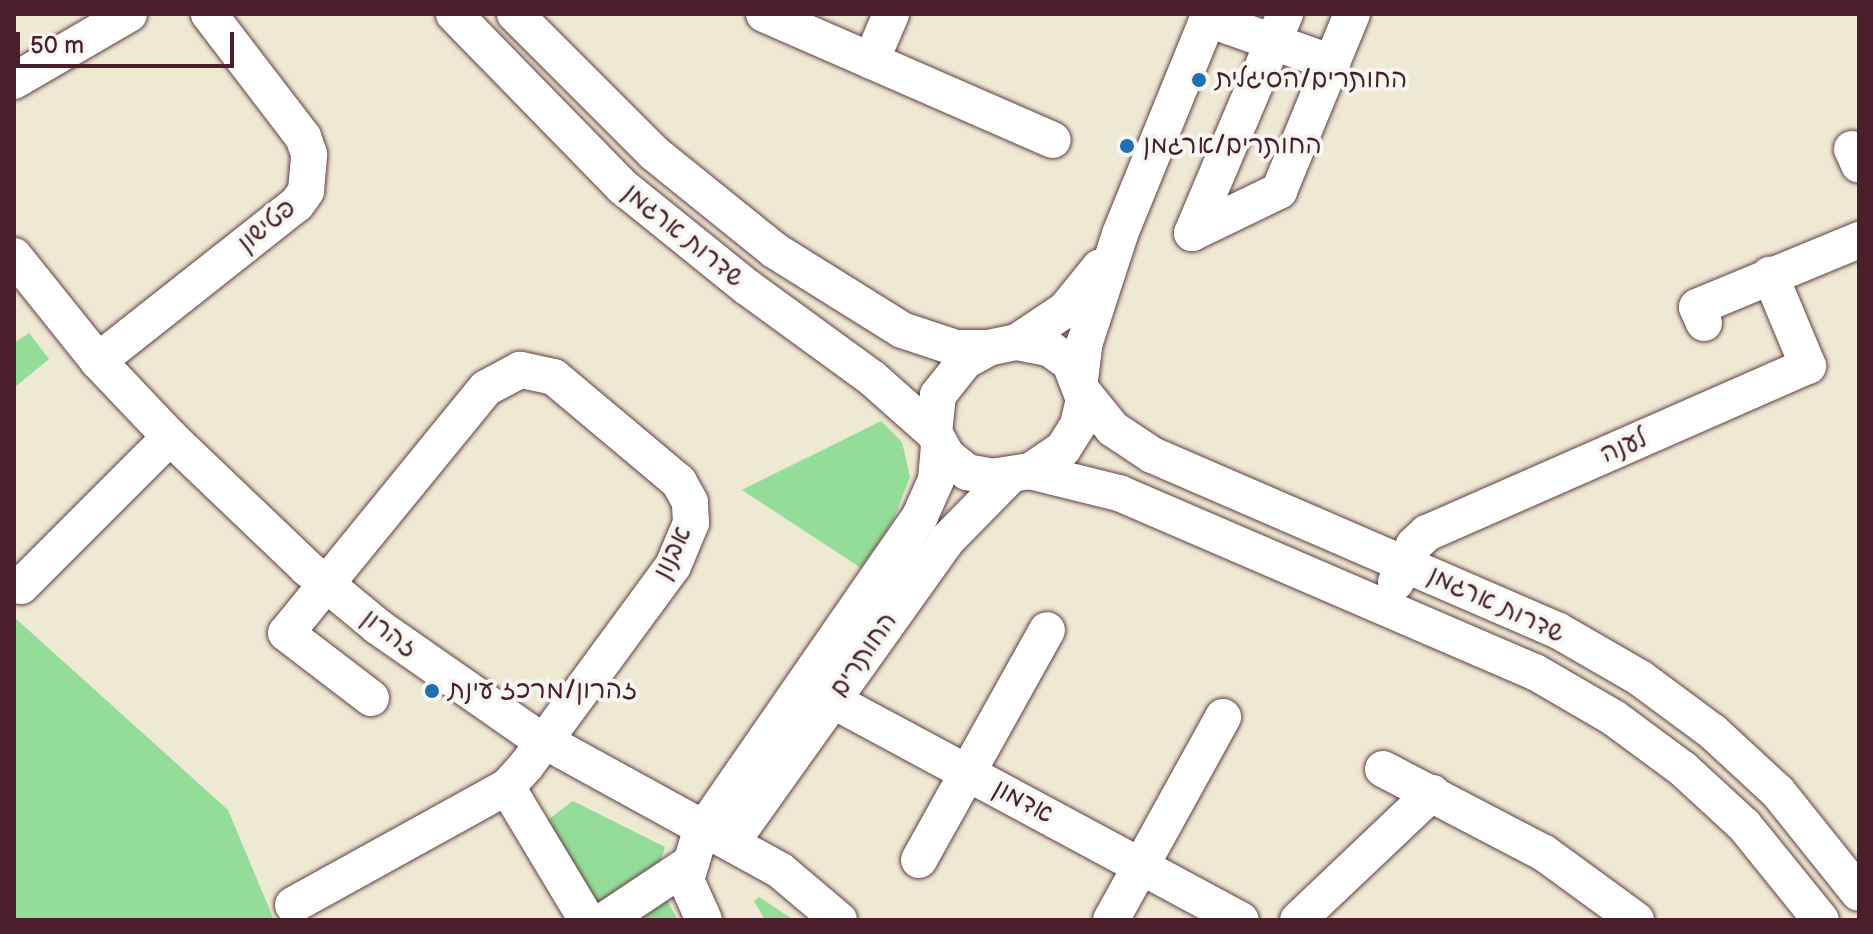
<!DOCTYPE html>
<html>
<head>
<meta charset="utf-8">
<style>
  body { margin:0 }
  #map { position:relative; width:1873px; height:934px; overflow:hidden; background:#eee9d2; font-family:"Balsamiq Sans","Playpen Sans Hebrew",sans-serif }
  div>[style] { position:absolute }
  .green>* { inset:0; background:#94dd99 }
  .roads { filter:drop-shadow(0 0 2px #633d44) drop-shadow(0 0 2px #633d44) }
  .minor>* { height:36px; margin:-18px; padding:0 18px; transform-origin:18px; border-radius:18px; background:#fff }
  .dots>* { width:22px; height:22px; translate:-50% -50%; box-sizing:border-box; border:4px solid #f6f6f2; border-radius:50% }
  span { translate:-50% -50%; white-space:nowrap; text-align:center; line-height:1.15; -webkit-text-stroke:8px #f6f6f2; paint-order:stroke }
  .poi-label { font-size:26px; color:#4a1f2b }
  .left { translate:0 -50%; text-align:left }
  .street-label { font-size:26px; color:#4a1f2b }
  .frame { position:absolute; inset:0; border:16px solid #4a1f2b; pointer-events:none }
  .scale { position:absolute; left:16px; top:32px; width:218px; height:36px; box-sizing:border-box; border:4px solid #4a1f2b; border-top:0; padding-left:10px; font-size:24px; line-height:28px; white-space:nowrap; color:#4a1f2b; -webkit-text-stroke:6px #f6f6f2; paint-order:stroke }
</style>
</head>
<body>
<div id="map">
  <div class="green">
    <div style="clip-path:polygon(29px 333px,49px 359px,14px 388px,14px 343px)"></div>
    <div style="clip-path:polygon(881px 421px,902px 442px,910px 477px,893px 521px,861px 568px,742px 490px)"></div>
    <div style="clip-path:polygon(14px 617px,228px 810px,274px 920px,14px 920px)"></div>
    <div style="clip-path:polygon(573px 801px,665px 847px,655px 879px,678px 920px,565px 920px,520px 841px)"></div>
    <div style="clip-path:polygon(759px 897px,794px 920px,765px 920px,754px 901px)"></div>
  </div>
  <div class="roads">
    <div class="minor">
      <div style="left:454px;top:14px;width:242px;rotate:45.7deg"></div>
      <div style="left:623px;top:187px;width:159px;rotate:38.9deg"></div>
      <div style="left:747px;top:287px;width:155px;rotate:36.1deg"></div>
      <div style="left:872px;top:378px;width:83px;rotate:41.6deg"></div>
      <div style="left:515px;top:14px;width:197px;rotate:45deg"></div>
      <div style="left:654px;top:153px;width:154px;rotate:38.9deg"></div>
      <div style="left:774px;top:250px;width:151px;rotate:32deg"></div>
      <div style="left:902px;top:330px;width:57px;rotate:18.4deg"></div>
      <div style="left:956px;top:348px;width:32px"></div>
      <div style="left:764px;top:14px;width:315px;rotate:23.6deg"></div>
      <div style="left:1285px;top:14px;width:238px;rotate:113deg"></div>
      <div style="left:1192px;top:233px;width:97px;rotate:-25.8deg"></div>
      <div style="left:1279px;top:191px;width:191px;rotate:-67.6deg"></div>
      <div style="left:1208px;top:19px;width:132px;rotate:19.5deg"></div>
      <div style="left:871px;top:61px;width:51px;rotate:-66.9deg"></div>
      <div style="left:14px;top:81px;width:133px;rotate:-30.2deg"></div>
      <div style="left:1852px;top:149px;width:17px;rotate:66deg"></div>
      <div style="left:14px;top:256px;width:134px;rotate:51.3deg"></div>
      <div style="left:98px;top:361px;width:105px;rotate:46.5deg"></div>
      <div style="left:170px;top:437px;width:190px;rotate:43.7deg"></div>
      <div style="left:307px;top:568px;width:91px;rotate:39.6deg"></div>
      <div style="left:377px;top:626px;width:189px;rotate:34.9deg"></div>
      <div style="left:532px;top:734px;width:284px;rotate:28.8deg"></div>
      <div style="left:781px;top:871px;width:76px;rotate:40.2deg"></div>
      <div style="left:1704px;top:323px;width:17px;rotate:-114deg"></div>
      <div style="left:1697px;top:307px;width:175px;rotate:-22.5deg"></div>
      <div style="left:1017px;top:342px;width:33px;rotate:11deg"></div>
      <div style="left:1049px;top:348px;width:26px;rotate:36deg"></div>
      <div style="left:1070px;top:363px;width:39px;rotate:69deg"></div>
      <div style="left:1084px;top:399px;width:27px;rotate:103deg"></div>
      <div style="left:1078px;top:425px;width:28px;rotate:122deg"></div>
      <div style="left:1063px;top:449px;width:40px;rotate:146deg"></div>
      <div style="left:1030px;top:471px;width:36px;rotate:171deg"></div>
      <div style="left:994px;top:477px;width:27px;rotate:-170deg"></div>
      <div style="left:967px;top:472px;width:26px;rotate:-141deg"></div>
      <div style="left:947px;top:456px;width:26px;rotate:-119deg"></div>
      <div style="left:934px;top:433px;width:38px;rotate:-84deg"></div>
      <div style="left:938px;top:395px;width:43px;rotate:-51.5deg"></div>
      <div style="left:965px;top:361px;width:26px;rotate:-29deg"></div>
      <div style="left:988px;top:348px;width:30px;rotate:-12deg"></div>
      <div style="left:1017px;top:342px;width:58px;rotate:-33.7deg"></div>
      <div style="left:1065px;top:310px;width:55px;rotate:-50.9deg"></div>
      <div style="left:98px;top:361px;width:253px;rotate:-38.3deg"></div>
      <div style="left:297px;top:204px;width:16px;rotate:-55deg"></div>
      <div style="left:306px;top:191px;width:37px;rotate:-85deg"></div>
      <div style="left:309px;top:154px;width:18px;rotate:-109deg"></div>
      <div style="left:303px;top:137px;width:155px;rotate:-127.4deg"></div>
      <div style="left:1080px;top:380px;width:38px;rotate:-83deg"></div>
      <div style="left:1085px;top:342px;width:114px;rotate:-72deg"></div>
      <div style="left:1120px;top:234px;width:238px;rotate:-67.8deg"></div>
      <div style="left:1083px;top:392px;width:48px;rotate:51deg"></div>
      <div style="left:1113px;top:429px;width:47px;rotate:33.7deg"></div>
      <div style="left:1152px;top:455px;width:441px;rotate:23.4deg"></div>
      <div style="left:1557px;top:630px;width:96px;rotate:30deg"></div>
      <div style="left:1640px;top:678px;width:91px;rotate:36.5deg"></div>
      <div style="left:1713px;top:732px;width:88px;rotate:42.7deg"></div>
      <div style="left:1778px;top:792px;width:129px;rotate:51.3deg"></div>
      <div style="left:1030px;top:471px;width:92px;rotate:13.9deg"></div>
      <div style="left:1119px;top:493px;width:453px;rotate:23.3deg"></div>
      <div style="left:1535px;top:672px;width:91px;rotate:30.2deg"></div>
      <div style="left:1614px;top:718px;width:86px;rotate:36.5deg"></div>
      <div style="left:1683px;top:769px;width:83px;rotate:42.6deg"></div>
      <div style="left:1744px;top:825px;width:122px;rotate:51deg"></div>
      <div style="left:1396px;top:582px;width:41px;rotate:-64.1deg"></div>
      <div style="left:1414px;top:545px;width:18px;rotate:-43deg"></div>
      <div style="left:1427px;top:533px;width:416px;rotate:-23.7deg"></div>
      <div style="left:1808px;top:366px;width:99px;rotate:-112.7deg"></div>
      <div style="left:21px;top:586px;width:211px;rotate:-45deg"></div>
      <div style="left:804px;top:685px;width:496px;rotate:28.3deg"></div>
      <div style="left:1383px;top:769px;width:182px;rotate:27.6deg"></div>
      <div style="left:1544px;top:853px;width:114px;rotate:36.1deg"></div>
      <div style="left:507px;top:787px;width:155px;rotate:59deg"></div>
      <div style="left:731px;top:843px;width:372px;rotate:-54.5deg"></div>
      <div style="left:947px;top:540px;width:88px;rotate:-45.5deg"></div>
      <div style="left:919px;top:860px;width:263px;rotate:-60.9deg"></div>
      <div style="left:293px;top:905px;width:244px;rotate:-28.9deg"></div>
      <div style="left:507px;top:787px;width:28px;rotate:-48deg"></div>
      <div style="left:526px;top:766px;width:248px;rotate:-53.7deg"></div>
      <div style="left:673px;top:566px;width:47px;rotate:-67.3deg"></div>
      <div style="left:691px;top:523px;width:21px;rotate:-93deg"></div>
      <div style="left:690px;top:502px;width:23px;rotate:-119deg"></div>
      <div style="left:679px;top:482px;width:163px;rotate:-140deg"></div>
      <div style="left:554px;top:377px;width:35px;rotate:-168deg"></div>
      <div style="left:520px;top:370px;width:38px;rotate:152deg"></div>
      <div style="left:486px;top:388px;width:316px;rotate:129.2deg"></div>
      <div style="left:286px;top:633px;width:107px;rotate:37.4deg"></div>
      <div style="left:605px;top:920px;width:101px;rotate:-33.7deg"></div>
      <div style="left:704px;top:920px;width:44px;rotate:-114.2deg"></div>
      <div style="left:686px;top:880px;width:48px;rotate:-73.1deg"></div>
      <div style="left:700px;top:834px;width:387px;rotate:-55.3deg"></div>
      <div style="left:920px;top:516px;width:39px;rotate:-66deg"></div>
      <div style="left:936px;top:480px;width:35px;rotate:-85deg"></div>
      <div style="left:1111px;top:920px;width:232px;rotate:-61.1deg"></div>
      <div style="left:1298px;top:920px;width:185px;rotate:-43.5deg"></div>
    </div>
  </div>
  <div class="dots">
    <div style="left:1199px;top:80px;background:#1f6fb2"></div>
    <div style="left:1127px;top:146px;background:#1f6fb2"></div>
    <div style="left:432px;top:691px;background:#1f6fb2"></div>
  </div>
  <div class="poi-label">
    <span class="left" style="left:1215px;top:80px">החותרים/הסיגלית</span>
    <span class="left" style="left:1143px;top:146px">החותרים/ארגמן</span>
    <span class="left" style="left:448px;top:691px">זהרון/מרכז עינת</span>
  </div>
  <div class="street-label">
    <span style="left:267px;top:226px;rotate:-40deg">פטישון</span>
    <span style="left:683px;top:236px;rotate:39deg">שדרות ארגמן</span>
    <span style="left:1624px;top:447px;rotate:-23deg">לענה</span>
    <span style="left:673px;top:553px;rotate:-64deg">אבנון</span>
    <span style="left:1496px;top:605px;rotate:25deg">שדרות ארגמן</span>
    <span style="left:389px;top:634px;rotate:37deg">זהרון</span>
    <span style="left:864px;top:655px;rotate:-55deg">החותרים</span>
    <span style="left:1023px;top:802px;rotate:28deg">אדמון</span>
  </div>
  <div class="frame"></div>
  <div class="scale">50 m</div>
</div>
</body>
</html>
